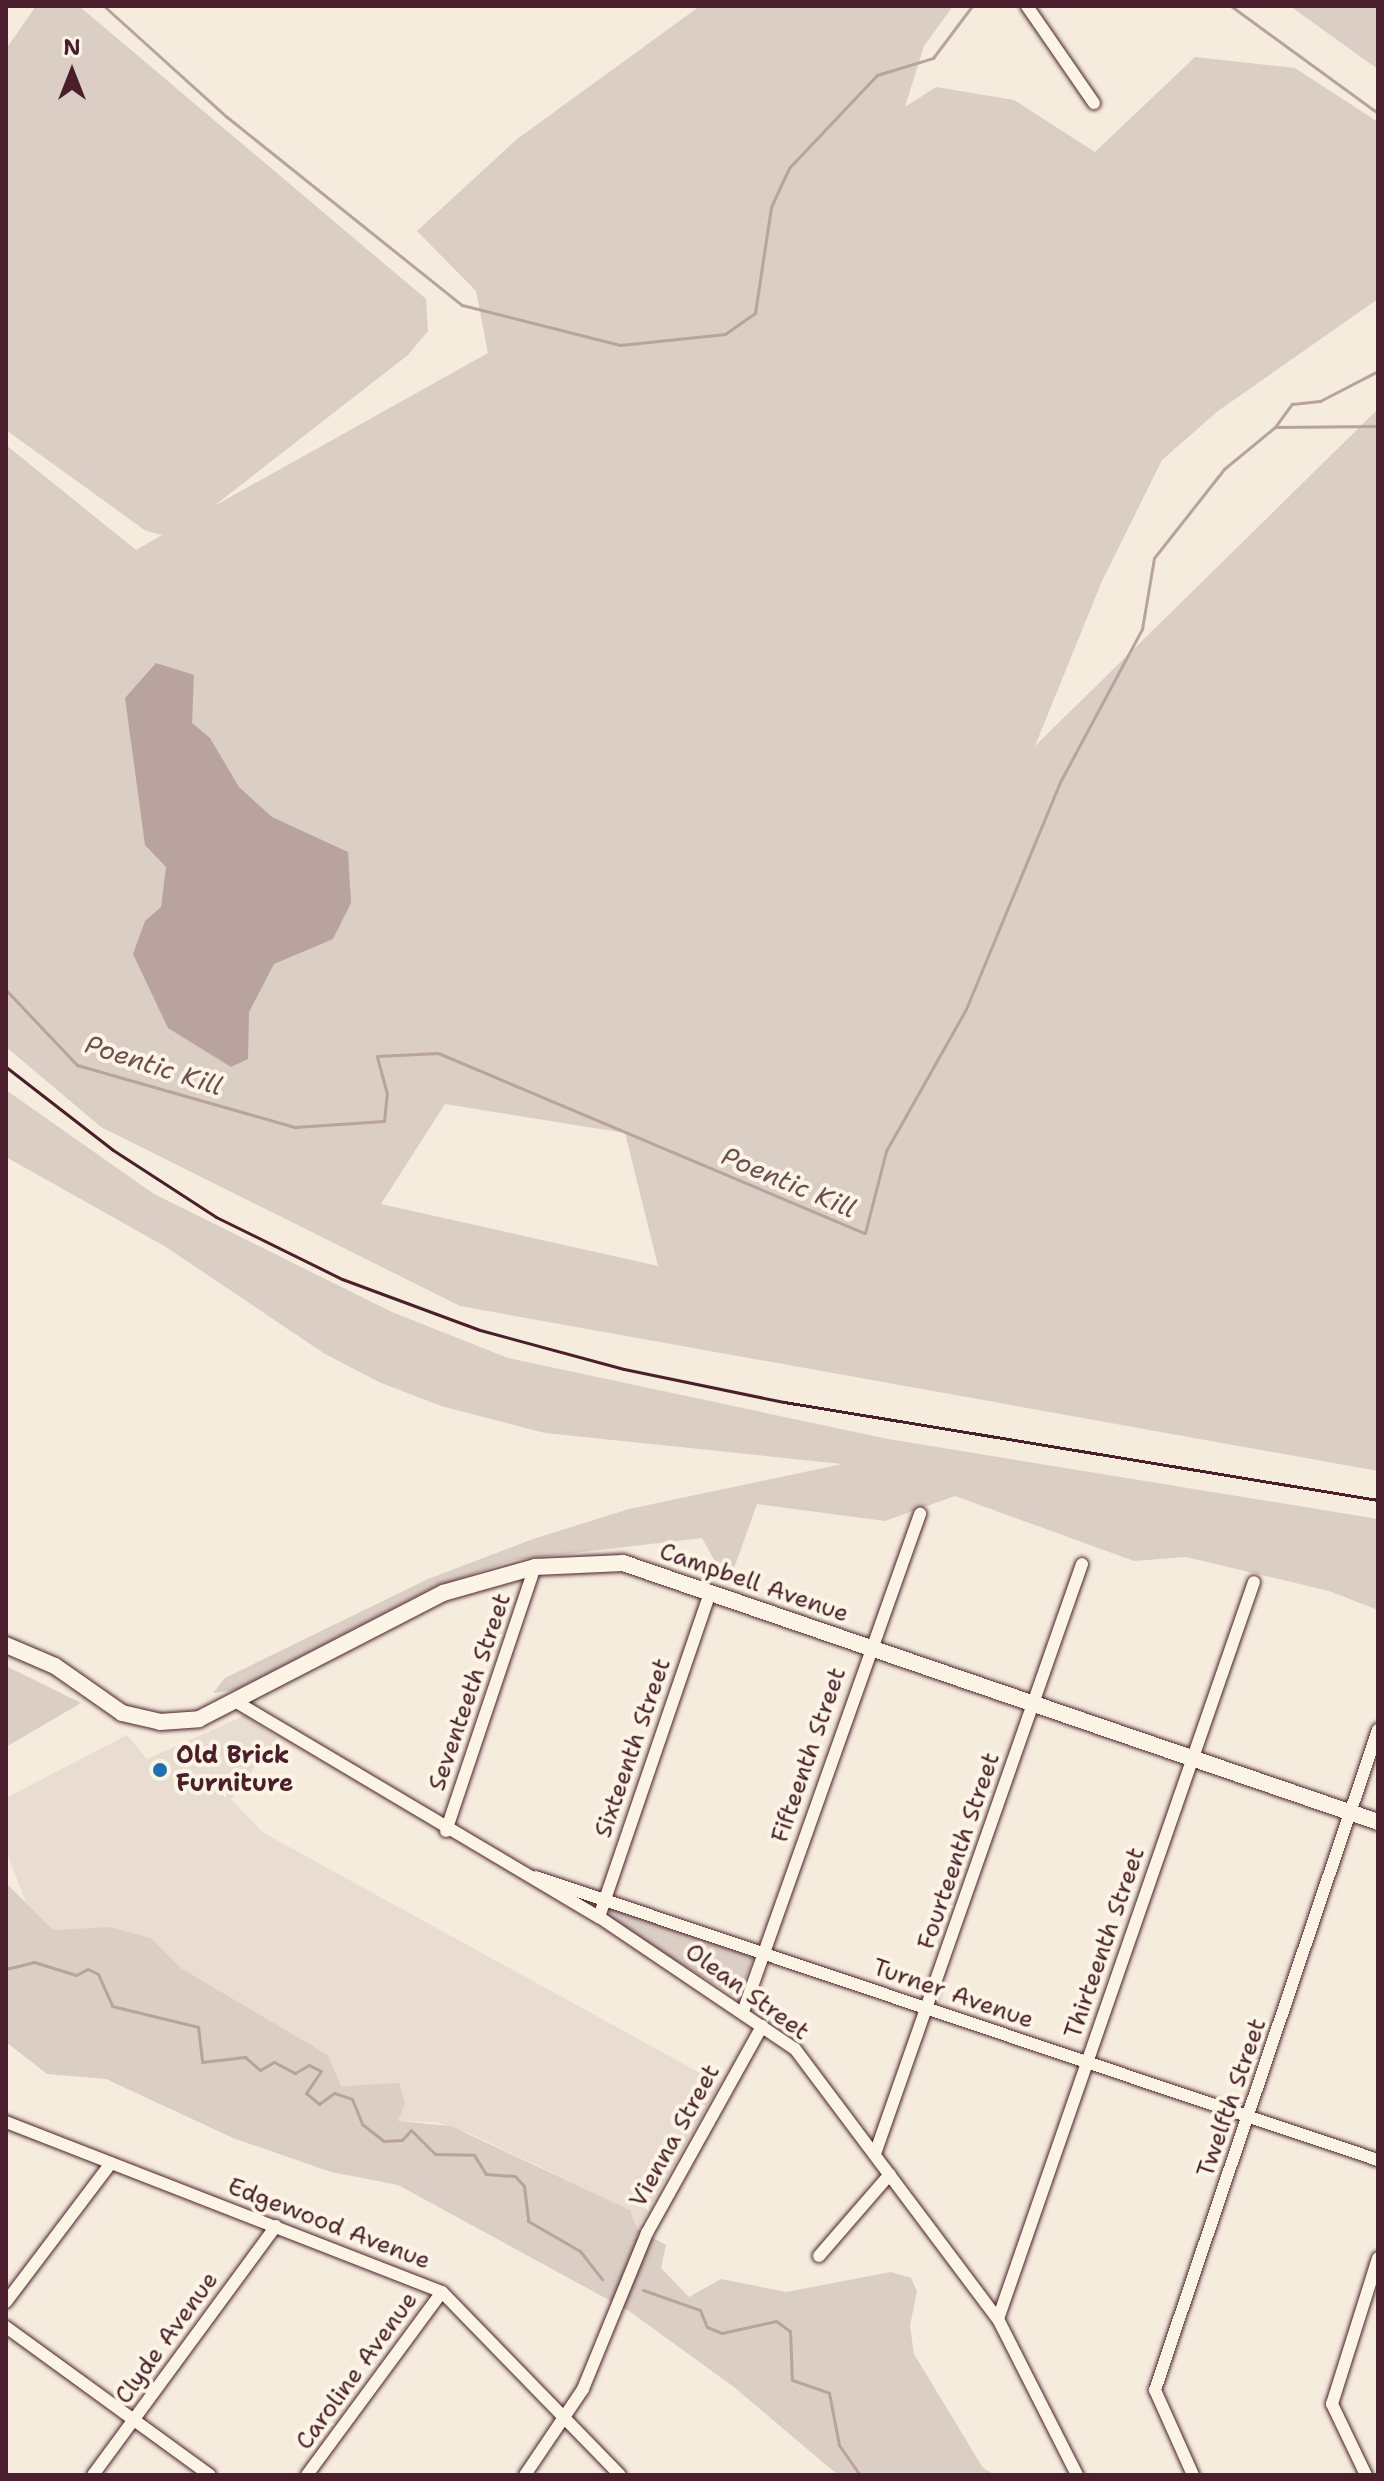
<!DOCTYPE html>
<html>
<head>
<meta charset="utf-8">
<style>
  body { margin:0 }
  #map { position:relative; width:1384px; height:2481px; overflow:hidden; background:#f5ecde; font-family:"Shantell Sans",sans-serif }
  div>[style] { position:absolute }
  .built>* { inset:0; background:#e8ddd0 }
  .green>* { inset:0; background:#dbcec4 }
  .water>* { inset:0; background:#b8a39e }
  .stream>* { height:3px; margin:-1.5px; padding:0 1.5px; transform-origin:1.5px; border-radius:1.5px; background:#b8a39e }
  .roads { filter:drop-shadow(0 0 2px #4a1f2b) drop-shadow(0 0 2px #4a1f2b) }
  .minor>* { height:12px; margin:-6px; padding:0 6px; transform-origin:6px; border-radius:6px; background:#fcf5e5 }
  .tertiary>* { height:16px; margin:-8px; padding:0 8px; transform-origin:8px; border-radius:8px; background:#fcf5e5 }
  .rail>* { height:3px; margin:-1.5px; padding:0 1.5px; transform-origin:1.5px; border-radius:1.5px; background:#4a1f2b }
  .dots>* { width:22px; height:22px; translate:-50% -50%; box-sizing:border-box; border:4px solid #fcf5e5; border-radius:50% }
  span { translate:-50% -50%; white-space:nowrap; text-align:center; line-height:1.15; -webkit-text-stroke:8px #fcf5e5; paint-order:stroke }
  .street-label { font-size:24px; color:#4a1f2b }
  .poi-label { font-size:24px; color:#4a1f2b; font-weight:700 }
  .left { translate:0 -50%; text-align:left }
  .water-label { font-size:26px; color:#704d53; font-style:italic }
  .frame { position:absolute; inset:0; border:8px solid #4a1f2b; pointer-events:none }
  .north { position:absolute; left:32px; top:32px; width:80px; height:80px; -webkit-text-stroke:6px #fcf5e5; paint-order:stroke; rotate:0deg; font-size:22px; font-weight:700; line-height:32px; text-align:center; color:#4a1f2b }
  .north::after { content:''; display:block; margin:auto; width:28px; height:36px; background:#4a1f2b; clip-path:polygon(50% 0,100% 100%,50% 72%,0 100%) }
</style>
</head>
<body>
<div id="map">
  <div class="built">
    <div style="clip-path:polygon(246px 1715px,277px 1738px,231px 1799px,262px 1832px,720px 2084px,637px 2229px,630px 2210px,473px 2135px,437px 2122px,398px 2121px,382px 2084px,340px 2086px,328px 2055px,181px 1968px,151px 1938px,110px 1927px,53px 1931px,28px 1907px,6px 1851px,6px 1798px,127px 1735px,147px 1759px)"></div>
  </div>
  <div class="green">
    <div style="clip-path:polygon(evenodd,36px 6px,79px 6px,426px 299px,428px 331px,408px 355px,214px 506px,488px 353px,476px 291px,417px 231px,517px 139px,700px 6px,953px 6px,924px 46px,905px 107px,936px 87px,1014px 100px,1095px 152px,1195px 57px,1295px 68px,1378px 122px,1378px 299px,1218px 411px,1162px 460px,1102px 581px,1035px 746px,1378px 409px,1378px 1471px,460px 1306px,101px 1127px,6px 1047px,6px 445px,136px 550px,162px 535px,146px 531px,6px 430px,6px 49px,36px 6px,445px 1104px,625px 1133px,658px 1266px,381px 1204px,445px 1104px)"></div>
    <div style="clip-path:polygon(1290px 6px,1378px 6px,1378px 69px,1358px 55px)"></div>
    <div style="clip-path:polygon(6px 1090px,154px 1194px,392px 1312px,508px 1358px,888px 1439px,1378px 1519px,1378px 1610px,1329px 1591px,1186px 1557px,1134px 1561px,955px 1496px,885px 1521px,757px 1504px,728px 1585px,702px 1538px,514px 1560px,434px 1587px,235px 1690px,213px 1693px,225px 1678px,428px 1579px,533px 1539px,629px 1509px,842px 1464px,545px 1433px,441px 1406px,379px 1382px,325px 1354px,166px 1247px,6px 1157px)"></div>
    <div style="clip-path:polygon(6px 1666px,81px 1703px,6px 1747px)"></div>
    <div style="clip-path:polygon(6px 1883px,53px 1930px,110px 1927px,151px 1938px,181px 1968px,328px 2055px,341px 2086px,399px 2083px,405px 2103px,398px 2121px,451px 2126px,630px 2210px,637px 2229px,666px 2245px,661px 2268px,689px 2297px,721px 2279px,786px 2292px,891px 2272px,911px 2278px,917px 2291px,910px 2326px,914px 2354px,983px 2468px,995px 2475px,838px 2475px,734px 2387px,629px 2311px,398px 2185px,331px 2172px,233px 2138px,106px 2079px,47px 2074px,6px 2042px)"></div>
    <div style="clip-path:polygon(610px 1907px,753px 1957px,739px 1998px,609px 1922px)"></div>
  </div>
  <div class="water">
    <div style="clip-path:polygon(156px 663px,194px 675px,192px 723px,210px 738px,239px 787px,272px 817px,348px 852px,351px 903px,333px 939px,274px 964px,249px 1012px,248px 1059px,231px 1067px,168px 1028px,133px 954px,145px 921px,161px 907px,166px 867px,145px 845px,125px 698px)"></div>
  </div>
  <div class="stream">
    <div style="left:104px;top:6px;width:166px;rotate:42.1deg"></div>
    <div style="left:227px;top:117px;width:301px;rotate:38.7deg"></div>
    <div style="left:462px;top:305px;width:163px;rotate:14.2deg"></div>
    <div style="left:620px;top:345px;width:106px;rotate:-6deg"></div>
    <div style="left:725px;top:334px;width:37px;rotate:-35deg"></div>
    <div style="left:755px;top:313px;width:107px;rotate:-81.4deg"></div>
    <div style="left:771px;top:207px;width:43px;rotate:-65.2deg"></div>
    <div style="left:789px;top:168px;width:128px;rotate:-46.6deg"></div>
    <div style="left:877px;top:75px;width:59px;rotate:-16.9deg"></div>
    <div style="left:933px;top:58px;width:65px;rotate:-53.1deg"></div>
    <div style="left:1231px;top:6px;width:182px;rotate:36.1deg"></div>
    <div style="left:1275px;top:427px;width:29px;rotate:-54deg"></div>
    <div style="left:1292px;top:404px;width:28px;rotate:-6deg"></div>
    <div style="left:1320px;top:401px;width:65px;rotate:-27.3deg"></div>
    <div style="left:6px;top:990px;width:103px;rotate:46.6deg"></div>
    <div style="left:77px;top:1065px;width:227px;rotate:15.9deg"></div>
    <div style="left:295px;top:1127px;width:89px;rotate:-3.9deg"></div>
    <div style="left:384px;top:1121px;width:27px;rotate:-84deg"></div>
    <div style="left:387px;top:1094px;width:39px;rotate:-105deg"></div>
    <div style="left:377px;top:1056px;width:61px;rotate:-2.8deg"></div>
    <div style="left:438px;top:1053px;width:463px;rotate:22.9deg"></div>
    <div style="left:865px;top:1233px;width:85px;rotate:-75.6deg"></div>
    <div style="left:886px;top:1151px;width:163px;rotate:-60.6deg"></div>
    <div style="left:966px;top:1009px;width:246px;rotate:-67.5deg"></div>
    <div style="left:1060px;top:782px;width:174px;rotate:-61.8deg"></div>
    <div style="left:1142px;top:629px;width:72px;rotate:-80.4deg"></div>
    <div style="left:1154px;top:558px;width:113px;rotate:-51.8deg"></div>
    <div style="left:1224px;top:469px;width:66px;rotate:-39.5deg"></div>
    <div style="left:1275px;top:427px;width:103px;rotate:-0.6deg"></div>
    <div style="left:6px;top:1969px;width:29px;rotate:-14deg"></div>
    <div style="left:34px;top:1962px;width:44px;rotate:17.2deg"></div>
    <div style="left:76px;top:1975px;width:13px;rotate:-27deg"></div>
    <div style="left:88px;top:1969px;width:11px;rotate:27deg"></div>
    <div style="left:98px;top:1974px;width:35px;rotate:66deg"></div>
    <div style="left:112px;top:2006px;width:89px;rotate:13.7deg"></div>
    <div style="left:198px;top:2027px;width:35px;rotate:83deg"></div>
    <div style="left:202px;top:2062px;width:43px;rotate:-6.6deg"></div>
    <div style="left:245px;top:2057px;width:20px;rotate:41deg"></div>
    <div style="left:260px;top:2070px;width:16px;rotate:-30deg"></div>
    <div style="left:274px;top:2062px;width:24px;rotate:28deg"></div>
    <div style="left:295px;top:2073px;width:16px;rotate:-30deg"></div>
    <div style="left:309px;top:2065px;width:13px;rotate:27deg"></div>
    <div style="left:321px;top:2071px;width:27px;rotate:124deg"></div>
    <div style="left:306px;top:2093px;width:17px;rotate:40deg"></div>
    <div style="left:319px;top:2104px;width:19px;rotate:-36deg"></div>
    <div style="left:334px;top:2093px;width:19px;rotate:18deg"></div>
    <div style="left:352px;top:2099px;width:27px;rotate:68deg"></div>
    <div style="left:362px;top:2124px;width:28px;rotate:38deg"></div>
    <div style="left:384px;top:2141px;width:18px;rotate:-3deg"></div>
    <div style="left:402px;top:2140px;width:13px;rotate:-48deg"></div>
    <div style="left:411px;top:2130px;width:34px;rotate:45deg"></div>
    <div style="left:435px;top:2154px;width:39px;rotate:1deg"></div>
    <div style="left:474px;top:2155px;width:22px;rotate:58deg"></div>
    <div style="left:486px;top:2174px;width:29px;rotate:4deg"></div>
    <div style="left:515px;top:2176px;width:13px;rotate:48deg"></div>
    <div style="left:524px;top:2186px;width:35px;rotate:83deg"></div>
    <div style="left:528px;top:2221px;width:60px;rotate:30deg"></div>
    <div style="left:580px;top:2251px;width:36px;rotate:52deg"></div>
    <div style="left:643px;top:2290px;width:60px;rotate:19.3deg"></div>
    <div style="left:700px;top:2310px;width:18px;rotate:68deg"></div>
    <div style="left:707px;top:2327px;width:16px;rotate:22deg"></div>
    <div style="left:722px;top:2333px;width:55px;rotate:-12.5deg"></div>
    <div style="left:776px;top:2321px;width:17px;rotate:36deg"></div>
    <div style="left:790px;top:2331px;width:49px;rotate:87.7deg"></div>
    <div style="left:792px;top:2380px;width:39px;rotate:19deg"></div>
    <div style="left:829px;top:2393px;width:53px;rotate:79.1deg"></div>
    <div style="left:839px;top:2445px;width:37px;rotate:55deg"></div>
  </div>
  <div class="roads">
    <div class="minor">
      <div style="left:1027px;top:6px;width:118px;rotate:55.4deg"></div>
      <div style="left:238px;top:1703px;width:420px;rotate:30.7deg"></div>
      <div style="left:599px;top:1917px;width:236px;rotate:34deg"></div>
      <div style="left:795px;top:2049px;width:338px;rotate:53.1deg"></div>
      <div style="left:998px;top:2319px;width:175px;rotate:63.1deg"></div>
      <div style="left:446px;top:1831px;width:279px;rotate:-71.4deg"></div>
      <div style="left:536px;top:1877px;width:888px;rotate:18.58deg"></div>
      <div style="left:599px;top:1917px;width:342px;rotate:-71.1deg"></div>
      <div style="left:743px;top:2012px;width:529px;rotate:-70.43deg"></div>
      <div style="left:6px;top:2122px;width:468px;rotate:21.3deg"></div>
      <div style="left:442px;top:2292px;width:255px;rotate:45.8deg"></div>
      <div style="left:876px;top:2151px;width:622px;rotate:-70.66deg"></div>
      <div style="left:819px;top:2256px;width:108px;rotate:-49.1deg"></div>
      <div style="left:6px;top:2302px;width:174px;rotate:-52.9deg"></div>
      <div style="left:998px;top:2319px;width:780px;rotate:-70.85deg"></div>
      <div style="left:6px;top:2327px;width:252px;rotate:36deg"></div>
      <div style="left:93px;top:2475px;width:309px;rotate:-53.7deg"></div>
      <div style="left:307px;top:2475px;width:227px;rotate:-53.6deg"></div>
      <div style="left:525px;top:2475px;width:104px;rotate:-56deg"></div>
      <div style="left:583px;top:2389px;width:169px;rotate:-67.7deg"></div>
      <div style="left:647px;top:2233px;width:237px;rotate:-60.9deg"></div>
      <div style="left:1193px;top:2475px;width:93px;rotate:-114.1deg"></div>
      <div style="left:1155px;top:2390px;width:697px;rotate:-71.33deg"></div>
      <div style="left:1366px;top:2475px;width:79px;rotate:-115.6deg"></div>
      <div style="left:1332px;top:2404px;width:153px;rotate:-72.5deg"></div>
    </div>
    <div class="tertiary">
      <div style="left:6px;top:1645px;width:53px;rotate:23.2deg"></div>
      <div style="left:55px;top:1666px;width:82px;rotate:35deg"></div>
      <div style="left:122px;top:1713px;width:39px;rotate:13deg"></div>
      <div style="left:160px;top:1722px;width:39px;rotate:-4deg"></div>
      <div style="left:199px;top:1719px;width:275px;rotate:-27.3deg"></div>
      <div style="left:443px;top:1593px;width:96px;rotate:-15.8deg"></div>
      <div style="left:535px;top:1567px;width:88px;rotate:-2.6deg"></div>
      <div style="left:623px;top:1563px;width:798px;rotate:18.93deg"></div>
    </div>
  </div>
  <div class="rail">
    <div style="left:6px;top:1067px;width:135px;rotate:37.8deg"></div>
    <div style="left:113px;top:1150px;width:123px;rotate:33deg"></div>
    <div style="left:216px;top:1217px;width:140px;rotate:26.2deg"></div>
    <div style="left:342px;top:1279px;width:147px;rotate:20.3deg"></div>
    <div style="left:480px;top:1330px;width:149px;rotate:15.2deg"></div>
    <div style="left:624px;top:1369px;width:163px;rotate:11.7deg"></div>
    <div style="left:784px;top:1402px;width:602px;rotate:9.37deg"></div>
  </div>
  <div class="dots">
    <div style="left:160px;top:1770px;background:#1f6fb2"></div>
  </div>
  <div class="street-label">
    <span style="left:754px;top:1583px;rotate:19deg">Campbell Avenue</span>
    <span style="left:470px;top:1692px;rotate:-71deg">Seventeeth Street</span>
    <span style="left:633px;top:1748px;rotate:-71deg">Sixteenth Street</span>
    <span style="left:809px;top:1755px;rotate:-71deg">Fifteenth Street</span>
    <span style="left:959px;top:1851px;rotate:-71deg">Fourteenth Street</span>
    <span style="left:1105px;top:1943px;rotate:-71deg">Thirteenth Street</span>
    <span style="left:747px;top:1992px;rotate:36deg">Olean Street</span>
    <span style="left:953px;top:1994px;rotate:19deg">Turner Avenue</span>
    <span style="left:1232px;top:2098px;rotate:-71deg">Twelfth Street</span>
    <span style="left:675px;top:2136px;rotate:-61deg">Vienna Street</span>
    <span style="left:329px;top:2224px;rotate:21deg">Edgewood Avenue</span>
    <span style="left:167px;top:2338px;rotate:-54deg">Clyde Avenue</span>
    <span style="left:357px;top:2371px;rotate:-54deg">Caroline Avenue</span>
  </div>
  <div class="poi-label">
    <span class="left" style="left:176px;top:1770px">Old Brick<br>Furniture</span>
  </div>
  <div class="water-label">
    <span style="left:154px;top:1065px;rotate:18deg">Poentic Kill</span>
    <span style="left:789px;top:1182px;rotate:23deg">Poentic Kill</span>
  </div>
  <div class="frame"></div>
  <div class="north">N</div>
</div>
</body>
</html>
